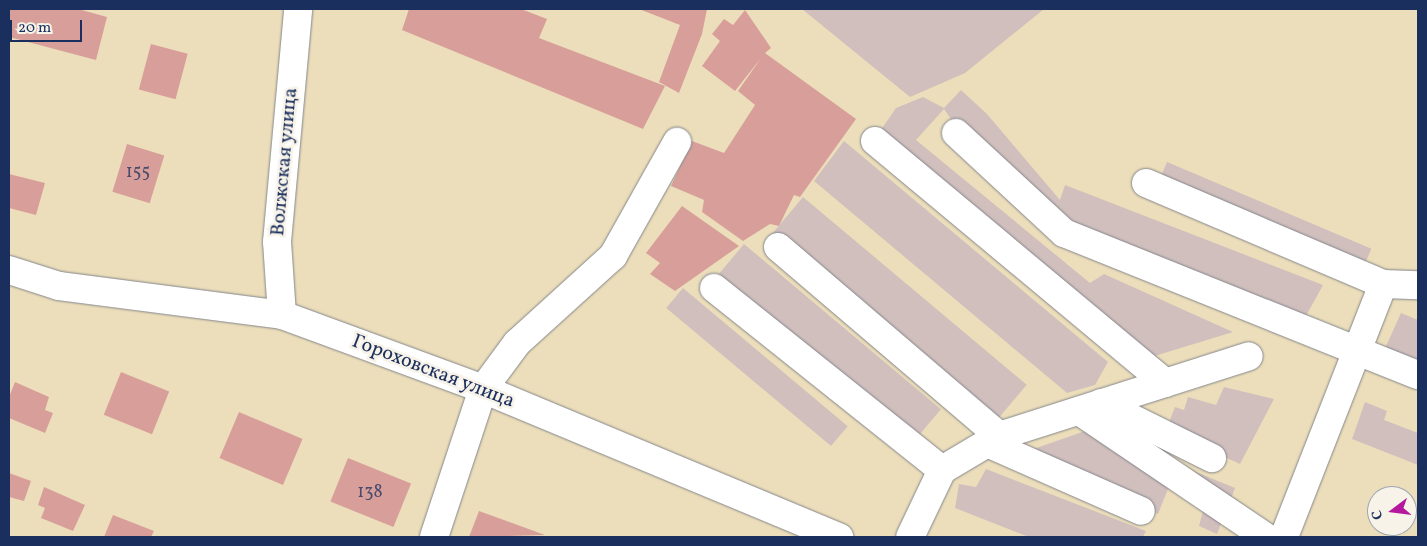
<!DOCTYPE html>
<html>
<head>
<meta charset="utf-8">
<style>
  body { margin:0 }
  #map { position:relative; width:1427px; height:546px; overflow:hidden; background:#ecdeba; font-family:Vollkorn,serif }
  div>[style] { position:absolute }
  .industrial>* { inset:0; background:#d1bfbd; transform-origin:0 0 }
  .building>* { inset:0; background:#d89f9a; transform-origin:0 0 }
  .roads { filter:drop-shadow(0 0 1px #84868c) drop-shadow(0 0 1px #84868c) }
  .minor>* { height:28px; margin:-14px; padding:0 14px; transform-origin:14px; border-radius:14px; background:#fff }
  span { translate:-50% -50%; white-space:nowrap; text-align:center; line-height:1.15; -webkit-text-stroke:5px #f7f3e8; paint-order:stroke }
  .number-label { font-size:18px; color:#4a4b6d }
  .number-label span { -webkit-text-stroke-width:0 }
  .street-label { font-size:20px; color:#1b2f5e }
  .frame { position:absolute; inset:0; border:10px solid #1b2f5e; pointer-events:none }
  .north { position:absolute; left:1367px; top:486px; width:50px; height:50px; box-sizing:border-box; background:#f7f3e8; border:1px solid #9fa5b1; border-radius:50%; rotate:255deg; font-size:14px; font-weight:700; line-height:20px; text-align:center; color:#1b2f5e }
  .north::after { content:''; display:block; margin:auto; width:18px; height:22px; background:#b5179e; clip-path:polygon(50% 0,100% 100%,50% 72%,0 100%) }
  .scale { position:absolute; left:10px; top:20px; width:72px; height:22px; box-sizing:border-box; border:2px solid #1b2f5e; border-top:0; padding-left:6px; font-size:15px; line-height:18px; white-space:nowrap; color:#1b2f5e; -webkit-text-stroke:4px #f7f3e8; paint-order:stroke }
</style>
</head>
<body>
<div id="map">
  <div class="industrial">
    <div style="clip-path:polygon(802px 9px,1044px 9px,965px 73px,910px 97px)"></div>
    <div style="clip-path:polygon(961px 90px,987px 114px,1060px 200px,1065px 185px,1323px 285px,1301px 325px,1064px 229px,965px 139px,944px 109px,916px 140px,1090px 283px,1104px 274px,1233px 332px,1148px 358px,876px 137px,896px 108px,923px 97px,944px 108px)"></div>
    <div style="clip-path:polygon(844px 141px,1108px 362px,1095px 385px,1067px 393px,814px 181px)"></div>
    <div style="left:1167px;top:162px;width:222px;height:31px;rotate:23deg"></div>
    <div style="left:803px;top:197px;width:292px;height:52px;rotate:40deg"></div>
    <div style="left:744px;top:244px;width:257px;height:50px;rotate:40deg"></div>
    <div style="left:683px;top:288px;width:215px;height:26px;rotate:40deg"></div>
    <div style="clip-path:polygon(1401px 313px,1418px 320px,1418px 370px,1382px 355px)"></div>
    <div style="clip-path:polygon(1224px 387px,1274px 399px,1240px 464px,1166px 430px,1175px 407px,1184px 410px,1188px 397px,1216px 405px)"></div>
    <div style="clip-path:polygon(1365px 402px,1387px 411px,1384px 420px,1418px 433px,1418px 465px,1352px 439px)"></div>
    <div style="clip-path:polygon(1091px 429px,1235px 488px,1217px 534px,1199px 526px,1205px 503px,1168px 489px,1158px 514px,1022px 453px)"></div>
    <div style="clip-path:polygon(986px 469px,1146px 531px,1143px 537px,1029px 537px,955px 508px,959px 484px,976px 487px)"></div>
  </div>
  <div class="building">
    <div style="clip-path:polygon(9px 9px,78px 9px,107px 17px,96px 60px,9px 37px)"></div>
    <div style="clip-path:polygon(409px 9px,521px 9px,547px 19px,539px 38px,665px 86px,643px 129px,402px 30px)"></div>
    <div style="clip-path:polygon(639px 9px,707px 9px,702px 34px,679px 93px,659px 82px,680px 25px)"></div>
    <div style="clip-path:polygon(745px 10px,771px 48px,765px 53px,856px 119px,800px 197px,794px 195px,779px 226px,770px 224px,743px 241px,702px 212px,704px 200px,671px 186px,692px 141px,724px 153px,755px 105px,738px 91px,761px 58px,735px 91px,702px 66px,720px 41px,712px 34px,724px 19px,733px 25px)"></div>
    <div style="left:151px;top:44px;width:38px;height:47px;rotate:15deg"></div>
    <div style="left:127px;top:144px;width:39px;height:50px;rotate:17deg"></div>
    <div style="clip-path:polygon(9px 174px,45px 183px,36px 215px,9px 208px)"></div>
    <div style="clip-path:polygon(682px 206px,739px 246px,675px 291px,650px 274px,660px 263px,646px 253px)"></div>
    <div style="left:121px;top:372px;width:52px;height:46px;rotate:22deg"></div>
    <div style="clip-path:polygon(15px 382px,49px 397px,45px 410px,53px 413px,45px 433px,9px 418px,9px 397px)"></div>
    <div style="left:239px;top:412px;width:69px;height:50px;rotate:23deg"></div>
    <div style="left:348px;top:458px;width:68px;height:47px;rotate:22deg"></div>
    <div style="clip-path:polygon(9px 473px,31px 481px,24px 501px,9px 497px)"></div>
    <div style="clip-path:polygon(44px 487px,85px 505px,73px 531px,41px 518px,45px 508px,38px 505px)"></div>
    <div style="clip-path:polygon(479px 511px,545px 535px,469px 537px)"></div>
    <div style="clip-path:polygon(113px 515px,154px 531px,151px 537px,104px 537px)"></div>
  </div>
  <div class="roads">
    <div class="minor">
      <div style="left:956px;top:133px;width:147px;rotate:42.8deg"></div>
      <div style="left:1064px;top:233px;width:381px;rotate:21.9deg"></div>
      <div style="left:875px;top:141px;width:378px;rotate:39.8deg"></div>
      <div style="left:1146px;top:183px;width:258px;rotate:23.1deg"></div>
      <div style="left:778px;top:247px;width:291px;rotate:40.5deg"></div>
      <div style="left:9px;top:270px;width:52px;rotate:17.7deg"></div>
      <div style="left:59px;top:286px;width:225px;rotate:7.4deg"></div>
      <div style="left:282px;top:315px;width:214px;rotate:20.2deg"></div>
      <div style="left:483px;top:389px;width:386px;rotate:22.6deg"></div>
      <div style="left:714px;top:288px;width:292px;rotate:38.6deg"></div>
      <div style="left:942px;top:470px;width:74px;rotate:115.5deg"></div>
      <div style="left:282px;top:315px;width:73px;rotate:-93.9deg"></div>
      <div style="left:277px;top:242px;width:234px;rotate:-84.8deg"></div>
      <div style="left:1101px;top:403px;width:124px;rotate:26.4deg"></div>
      <div style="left:1079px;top:411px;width:225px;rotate:34deg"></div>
      <div style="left:987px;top:443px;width:168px;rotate:23.8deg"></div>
      <div style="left:942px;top:470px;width:66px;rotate:-30.8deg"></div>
      <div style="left:999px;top:436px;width:262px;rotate:-17.7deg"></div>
      <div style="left:434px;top:537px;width:156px;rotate:-71.7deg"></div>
      <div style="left:483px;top:389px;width:57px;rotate:-53.5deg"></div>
      <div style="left:517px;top:343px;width:130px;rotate:-42.2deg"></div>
      <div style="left:613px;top:256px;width:131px;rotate:-60.7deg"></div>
      <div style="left:1284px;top:537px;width:272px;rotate:-68.6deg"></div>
      <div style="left:1383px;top:284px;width:35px;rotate:2deg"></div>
    </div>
  </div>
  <div class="number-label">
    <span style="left:138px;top:173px">155</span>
    <span style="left:370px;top:493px">138</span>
  </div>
  <div class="street-label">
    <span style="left:285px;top:162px;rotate:-85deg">Волжская улица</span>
    <span style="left:433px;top:372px;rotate:21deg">Гороховская улица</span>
  </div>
  <div class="frame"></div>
  <div class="north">С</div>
  <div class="scale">20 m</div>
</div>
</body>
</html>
